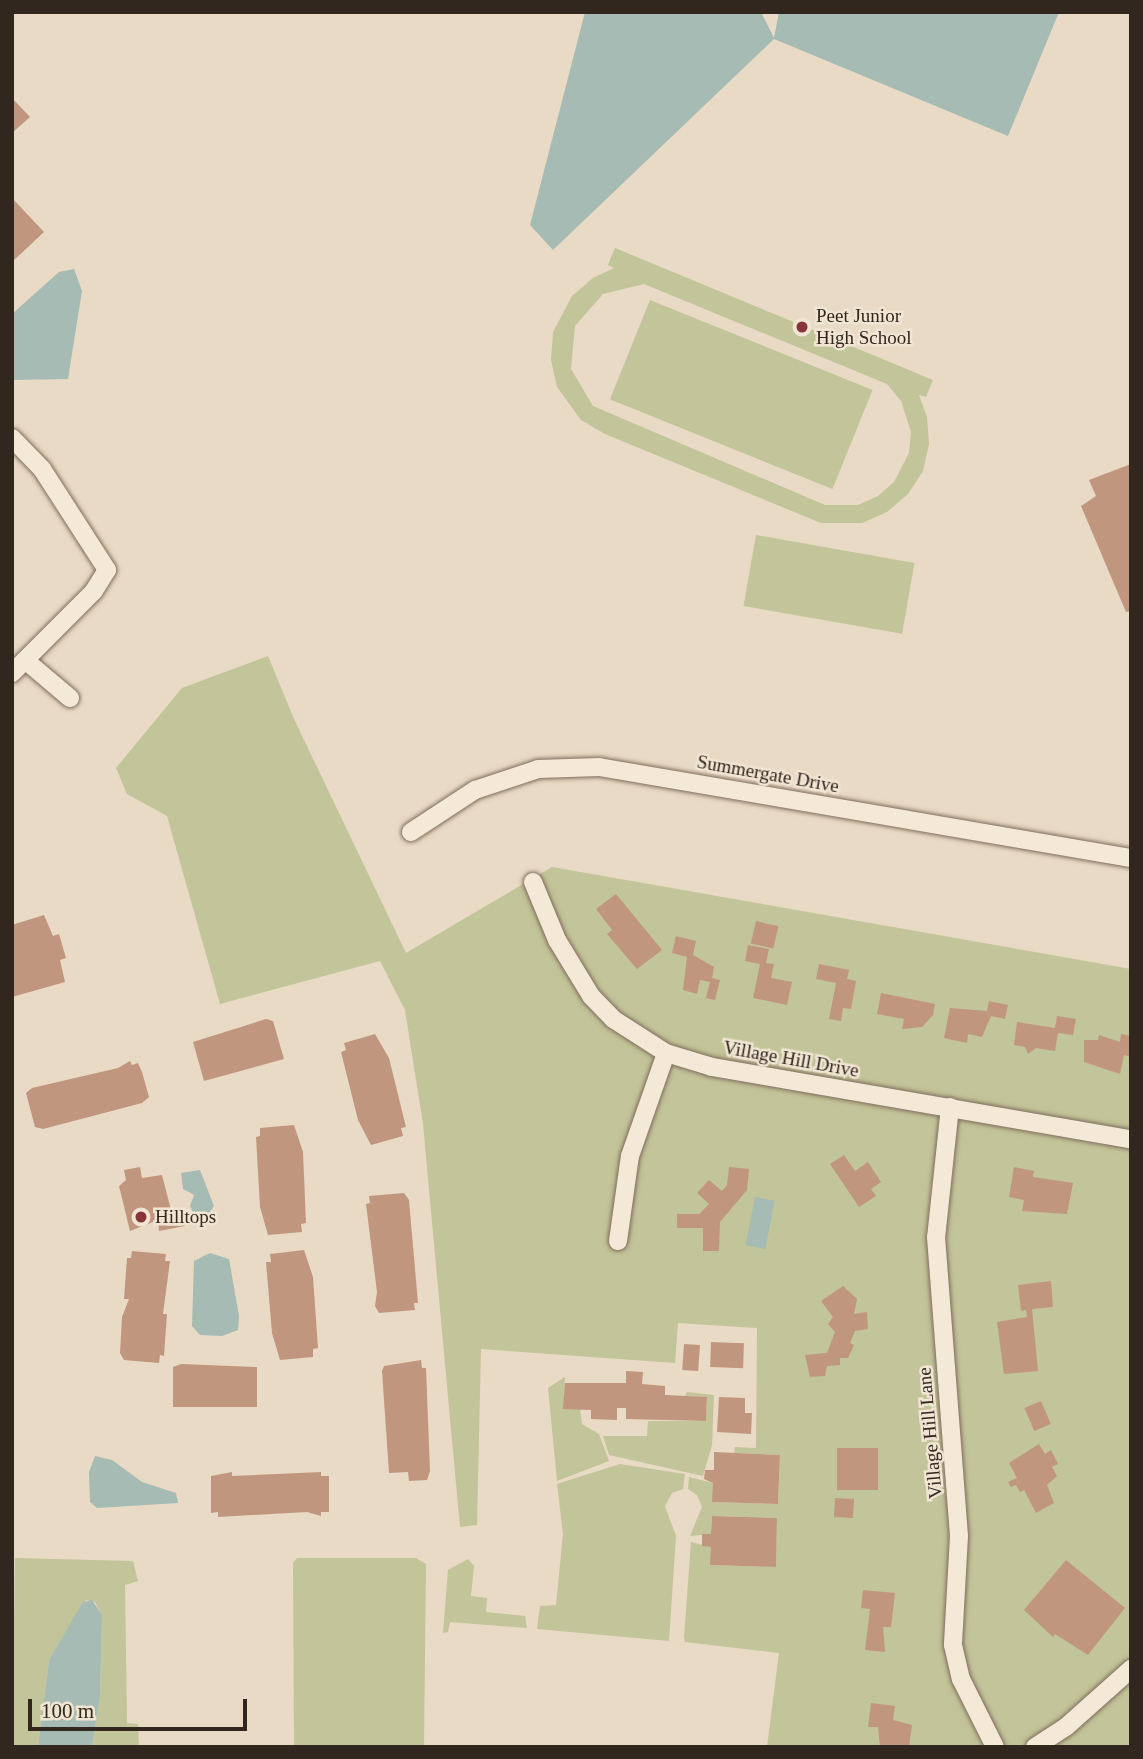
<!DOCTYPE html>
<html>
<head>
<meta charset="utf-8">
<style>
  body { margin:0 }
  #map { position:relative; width:1143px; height:1759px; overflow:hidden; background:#e8dac4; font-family:Georgia,serif }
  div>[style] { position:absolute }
  .green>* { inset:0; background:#c2c499; transform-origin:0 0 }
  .water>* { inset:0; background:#a5bbb3; transform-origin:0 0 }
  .building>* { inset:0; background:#c1967e; transform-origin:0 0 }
  .roads { filter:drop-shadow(0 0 2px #806d5d) drop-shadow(0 0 2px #806d5d) }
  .minor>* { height:18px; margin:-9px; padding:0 9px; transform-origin:9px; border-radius:9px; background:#f4e9d6 }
  .dots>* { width:19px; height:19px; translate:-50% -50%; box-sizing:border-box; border:4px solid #f0e5d2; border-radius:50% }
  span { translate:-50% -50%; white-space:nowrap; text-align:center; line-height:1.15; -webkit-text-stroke:5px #f0e5d2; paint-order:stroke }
  .poi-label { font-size:19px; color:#32271f }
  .left { translate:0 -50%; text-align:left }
  .street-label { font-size:19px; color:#32271f }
  .frame { position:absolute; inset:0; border:14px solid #32271f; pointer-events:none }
  .scale { position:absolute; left:28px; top:1699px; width:219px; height:32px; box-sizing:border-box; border:4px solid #32271f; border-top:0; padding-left:9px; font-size:21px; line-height:24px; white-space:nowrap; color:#32271f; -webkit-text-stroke:5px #f0e5d2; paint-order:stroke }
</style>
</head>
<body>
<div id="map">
  <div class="green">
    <div style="clip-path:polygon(evenodd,615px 248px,933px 380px,926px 397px,919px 395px,927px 417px,929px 444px,923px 471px,908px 494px,887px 512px,862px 523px,821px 523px,605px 434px,581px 420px,557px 387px,551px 360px,553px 332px,572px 296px,593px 278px,614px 268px,608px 265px,615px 248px,644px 284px,887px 384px,901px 401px,911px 432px,909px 453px,894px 482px,878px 496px,858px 505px,825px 505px,593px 406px,571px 369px,575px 326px,603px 294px,644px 284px)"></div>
    <div style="left:650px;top:300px;width:240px;height:107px;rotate:22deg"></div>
    <div style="left:756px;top:535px;width:161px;height:72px;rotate:10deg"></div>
    <div style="clip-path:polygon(268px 656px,294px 719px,406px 953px,552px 867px,1131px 969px,1131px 1747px,767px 1747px,779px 1653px,685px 1642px,684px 1637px,691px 1542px,711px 1547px,711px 1565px,776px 1567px,777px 1518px,712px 1516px,711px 1534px,690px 1536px,702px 1507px,697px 1495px,688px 1489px,689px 1477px,713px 1483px,713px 1502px,778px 1504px,780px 1455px,734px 1453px,735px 1447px,756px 1448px,757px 1328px,678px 1323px,675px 1363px,481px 1349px,477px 1525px,460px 1527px,423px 1124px,405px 1010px,380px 961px,220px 1004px,167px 816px,127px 794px,116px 768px,182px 688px)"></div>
    <div style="clip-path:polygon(565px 1377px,564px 1408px,580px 1409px,582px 1424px,599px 1434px,609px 1461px,557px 1481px,548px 1388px)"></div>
    <div style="clip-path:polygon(687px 1392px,714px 1395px,712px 1445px,703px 1476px,609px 1455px,603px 1436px,647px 1436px,648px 1421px,706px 1421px,707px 1397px,685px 1396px)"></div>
    <div style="clip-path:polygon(620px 1464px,685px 1474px,683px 1489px,672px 1493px,665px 1506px,676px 1536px,669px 1641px,537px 1629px,540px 1606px,556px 1605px,563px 1534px,557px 1484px)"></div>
    <div style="clip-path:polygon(15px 1558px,133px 1561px,138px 1581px,125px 1585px,127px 1723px,138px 1724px,139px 1747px,92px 1747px,100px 1697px,102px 1616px,95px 1602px,86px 1600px,49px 1660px,38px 1747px,12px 1747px)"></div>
    <div style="clip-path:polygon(297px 1558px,416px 1558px,426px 1564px,424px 1747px,294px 1747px,293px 1563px)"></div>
    <div style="clip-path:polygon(468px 1559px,474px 1566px,471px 1596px,487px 1598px,486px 1612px,525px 1616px,527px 1628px,450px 1622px,448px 1632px,443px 1633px,448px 1570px)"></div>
  </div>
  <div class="water">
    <div style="clip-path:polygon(585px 12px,761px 12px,774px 38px,779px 12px,1059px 12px,1008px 136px,774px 39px,553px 250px,530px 225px)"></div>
    <div style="clip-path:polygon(74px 269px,82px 291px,68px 379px,12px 380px,12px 314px,59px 272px)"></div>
    <div style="clip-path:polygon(200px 1170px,214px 1206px,209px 1213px,195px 1216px,190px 1206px,194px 1195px,183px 1189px,181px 1173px)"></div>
    <div style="left:755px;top:1197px;width:20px;height:49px;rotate:11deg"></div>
    <div style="clip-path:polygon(210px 1253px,229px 1259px,239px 1316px,238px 1330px,222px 1336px,200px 1335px,192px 1326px,194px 1261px)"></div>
    <div style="clip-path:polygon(95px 1456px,112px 1460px,142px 1482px,176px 1493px,178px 1503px,97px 1508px,90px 1502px,89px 1472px)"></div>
    <div style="clip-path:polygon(92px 1600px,102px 1615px,100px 1697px,92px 1747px,38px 1747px,49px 1660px,83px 1602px)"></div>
  </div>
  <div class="building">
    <div style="clip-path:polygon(12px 98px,30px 117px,12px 133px)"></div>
    <div style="clip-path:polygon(12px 198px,44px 232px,12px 262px)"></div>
    <div style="clip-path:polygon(1131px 464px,1131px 611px,1126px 612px,1081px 506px,1096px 496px,1089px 480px)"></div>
    <div style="clip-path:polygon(616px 894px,662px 950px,637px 969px,607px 934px,612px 930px,596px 909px)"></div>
    <div style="clip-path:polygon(44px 915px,53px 936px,59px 934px,66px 958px,60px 960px,65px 982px,12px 997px,12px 925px)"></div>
    <div style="left:756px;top:921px;width:23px;height:23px;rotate:13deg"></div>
    <div style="clip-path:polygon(676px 936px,696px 941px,693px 955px,714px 967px,712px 978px,720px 980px,715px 1000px,706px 998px,710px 982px,700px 980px,697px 994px,683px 990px,687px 957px,672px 953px)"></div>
    <div style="clip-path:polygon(748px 945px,769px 949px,766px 963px,774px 964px,771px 978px,792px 982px,787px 1005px,753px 998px,760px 964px,745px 961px)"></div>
    <div style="clip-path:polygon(819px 964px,849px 970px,847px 979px,856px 981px,851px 1009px,843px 1008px,841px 1021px,829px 1019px,836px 983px,816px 979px)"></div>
    <div style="clip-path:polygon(881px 993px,935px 1004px,933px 1015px,922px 1027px,902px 1029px,904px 1019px,877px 1014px)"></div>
    <div style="clip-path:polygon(989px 1001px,1008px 1005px,1005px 1019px,991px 1016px,982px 1037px,968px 1034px,967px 1043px,944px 1038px,950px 1008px,987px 1011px)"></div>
    <div style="clip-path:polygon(1057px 1016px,1076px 1019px,1073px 1035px,1058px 1033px,1055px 1051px,1036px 1048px,1028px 1054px,1025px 1047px,1014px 1045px,1017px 1022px,1055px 1028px)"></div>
    <div style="clip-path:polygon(266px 1019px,273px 1021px,284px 1059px,204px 1081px,193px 1042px)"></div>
    <div style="clip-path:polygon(375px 1034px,389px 1058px,406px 1127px,401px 1128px,403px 1136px,371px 1145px,358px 1120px,341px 1052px,346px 1050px,344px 1043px)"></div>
    <div style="clip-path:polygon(1121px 1034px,1131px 1036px,1131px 1057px,1124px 1055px,1120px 1074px,1084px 1062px,1084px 1040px,1098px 1040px,1099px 1035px,1120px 1042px)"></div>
    <div style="clip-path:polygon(130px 1061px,132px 1065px,138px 1063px,142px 1072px,149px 1097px,142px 1103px,43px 1129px,35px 1127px,26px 1093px,32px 1088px,118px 1068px)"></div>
    <div style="clip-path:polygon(294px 1125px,303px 1152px,306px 1223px,301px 1224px,302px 1232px,268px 1235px,260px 1207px,256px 1137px,260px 1136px,260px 1128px)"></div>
    <div style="clip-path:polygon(844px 1155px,855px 1171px,868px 1162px,881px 1182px,871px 1189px,876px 1196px,859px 1207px,830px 1164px)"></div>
    <div style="clip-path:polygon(140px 1167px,142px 1178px,162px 1175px,171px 1210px,182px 1208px,185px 1226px,159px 1231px,158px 1220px,130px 1231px,119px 1186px,126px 1180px,124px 1170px)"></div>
    <div style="clip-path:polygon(729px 1167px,749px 1169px,747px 1190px,720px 1222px,719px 1251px,703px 1251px,703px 1228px,677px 1228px,677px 1214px,699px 1214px,709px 1204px,697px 1193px,709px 1180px,722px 1191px,727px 1185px)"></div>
    <div style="clip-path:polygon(1014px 1167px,1034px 1171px,1033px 1177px,1073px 1183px,1067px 1214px,1022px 1211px,1024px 1200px,1009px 1197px)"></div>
    <div style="clip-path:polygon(404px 1193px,409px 1200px,418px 1303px,414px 1303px,415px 1310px,379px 1313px,375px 1306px,377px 1292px,366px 1204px,370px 1203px,369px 1196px)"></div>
    <div style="clip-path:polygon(304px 1250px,313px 1277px,318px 1348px,313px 1349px,313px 1357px,280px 1360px,272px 1333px,266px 1262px,271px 1262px,270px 1254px)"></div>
    <div style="clip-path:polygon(132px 1251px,166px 1254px,165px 1261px,170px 1261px,163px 1314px,167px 1314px,164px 1356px,160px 1355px,159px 1363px,124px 1360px,120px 1353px,122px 1317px,129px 1299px,124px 1299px,127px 1258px,131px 1258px)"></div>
    <div style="clip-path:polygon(1051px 1281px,1053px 1307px,1032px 1309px,1038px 1371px,1004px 1374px,997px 1322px,1027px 1317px,1026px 1310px,1021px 1311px,1018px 1285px)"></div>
    <div style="clip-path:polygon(843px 1286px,857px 1299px,854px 1314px,867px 1312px,868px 1329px,855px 1331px,850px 1343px,854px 1345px,848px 1358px,840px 1358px,840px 1365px,827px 1366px,825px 1376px,810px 1377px,805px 1355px,827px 1353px,835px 1332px,828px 1324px,833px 1317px,821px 1301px)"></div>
    <div style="left:711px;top:1342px;width:33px;height:25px;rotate:2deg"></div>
    <div style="left:684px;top:1344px;width:16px;height:26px;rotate:4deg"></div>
    <div style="clip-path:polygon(421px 1360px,422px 1368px,426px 1368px,430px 1471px,427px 1480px,409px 1481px,408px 1472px,389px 1473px,382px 1371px,384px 1366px)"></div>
    <div style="clip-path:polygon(181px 1364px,257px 1367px,257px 1407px,173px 1407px,173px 1367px)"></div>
    <div style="clip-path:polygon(626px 1371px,643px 1372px,642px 1384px,665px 1386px,665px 1395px,707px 1397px,706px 1421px,626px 1419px,626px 1408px,617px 1408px,617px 1420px,591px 1419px,591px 1410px,563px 1409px,565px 1383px,626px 1383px)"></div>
    <div style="clip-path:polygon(719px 1397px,745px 1398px,745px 1413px,752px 1413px,751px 1434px,717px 1432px)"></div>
    <div style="left:1041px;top:1401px;width:25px;height:18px;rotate:67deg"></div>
    <div style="clip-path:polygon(1039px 1444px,1045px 1454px,1051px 1450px,1058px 1464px,1052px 1467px,1057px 1476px,1047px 1485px,1054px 1503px,1036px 1513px,1024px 1490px,1020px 1492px,1016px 1485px,1011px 1487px,1008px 1482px,1017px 1478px,1009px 1463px)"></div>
    <div style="left:837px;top:1448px;width:41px;height:42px"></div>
    <div style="clip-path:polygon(714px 1452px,780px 1455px,778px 1504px,712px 1502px,713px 1483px,704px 1479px,705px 1470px,714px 1470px)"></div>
    <div style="clip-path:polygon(232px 1472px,232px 1476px,321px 1472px,321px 1476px,329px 1476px,329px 1512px,321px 1512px,321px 1516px,307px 1512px,218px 1517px,218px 1512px,211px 1513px,211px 1476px)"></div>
    <div style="left:835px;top:1498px;width:19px;height:19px;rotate:3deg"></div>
    <div style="clip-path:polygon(712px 1516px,777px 1518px,776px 1567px,710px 1565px,711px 1547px,702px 1546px,702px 1534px,711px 1534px)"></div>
    <div style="clip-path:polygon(1066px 1560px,1125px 1608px,1088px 1655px,1055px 1634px,1053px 1637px,1024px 1610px)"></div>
    <div style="clip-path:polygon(863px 1590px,895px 1593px,891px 1627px,883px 1627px,885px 1652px,865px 1650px,870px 1609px,861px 1608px)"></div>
    <div style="clip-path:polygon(871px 1703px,895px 1706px,893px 1720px,912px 1725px,909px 1747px,880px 1747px,878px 1727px,868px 1727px)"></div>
  </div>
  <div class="roads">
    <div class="minor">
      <div style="left:12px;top:438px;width:43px;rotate:45.9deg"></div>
      <div style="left:42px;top:469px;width:120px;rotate:57.2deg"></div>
      <div style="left:107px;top:570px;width:25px;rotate:122deg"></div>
      <div style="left:94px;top:591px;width:116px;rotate:135deg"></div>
      <div style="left:25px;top:660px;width:59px;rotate:40.2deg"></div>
      <div style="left:411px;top:832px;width:77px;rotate:-33.3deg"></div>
      <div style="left:475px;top:790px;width:66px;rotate:-18.4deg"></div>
      <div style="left:538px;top:769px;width:61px;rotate:-1.9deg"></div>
      <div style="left:599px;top:767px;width:540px;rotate:9.71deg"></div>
      <div style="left:533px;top:882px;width:63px;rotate:67.5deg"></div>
      <div style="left:557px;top:940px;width:66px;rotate:58.7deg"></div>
      <div style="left:591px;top:996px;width:32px;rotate:46deg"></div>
      <div style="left:613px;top:1019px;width:63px;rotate:32.7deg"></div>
      <div style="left:666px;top:1053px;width:48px;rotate:16.9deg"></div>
      <div style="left:712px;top:1067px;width:425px;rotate:9.8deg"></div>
      <div style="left:950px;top:1107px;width:131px;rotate:96.1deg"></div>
      <div style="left:936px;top:1237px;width:300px;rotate:85.6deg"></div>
      <div style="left:959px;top:1536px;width:109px;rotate:93.2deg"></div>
      <div style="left:953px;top:1645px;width:35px;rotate:77deg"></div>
      <div style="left:961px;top:1679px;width:76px;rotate:63.4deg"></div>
      <div style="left:618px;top:1241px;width:86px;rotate:-82deg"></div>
      <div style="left:630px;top:1156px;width:109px;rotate:-70.7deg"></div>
      <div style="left:1035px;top:1747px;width:38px;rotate:-33deg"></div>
      <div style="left:1067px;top:1726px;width:86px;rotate:-41.7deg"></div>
    </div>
  </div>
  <div class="dots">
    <div style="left:802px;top:327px;background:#87343a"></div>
    <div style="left:141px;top:1217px;background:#87343a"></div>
  </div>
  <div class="poi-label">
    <span class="left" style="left:816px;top:327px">Peet Junior<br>High School</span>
    <span class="left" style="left:155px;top:1217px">Hilltops</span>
  </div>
  <div class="street-label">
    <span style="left:768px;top:774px;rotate:10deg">Summergate Drive</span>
    <span style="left:791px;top:1059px;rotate:10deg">Village Hill Drive</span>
    <span style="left:930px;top:1433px;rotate:-95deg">Village Hill Lane</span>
  </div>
  <div class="frame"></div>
  <div class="scale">100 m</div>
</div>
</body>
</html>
